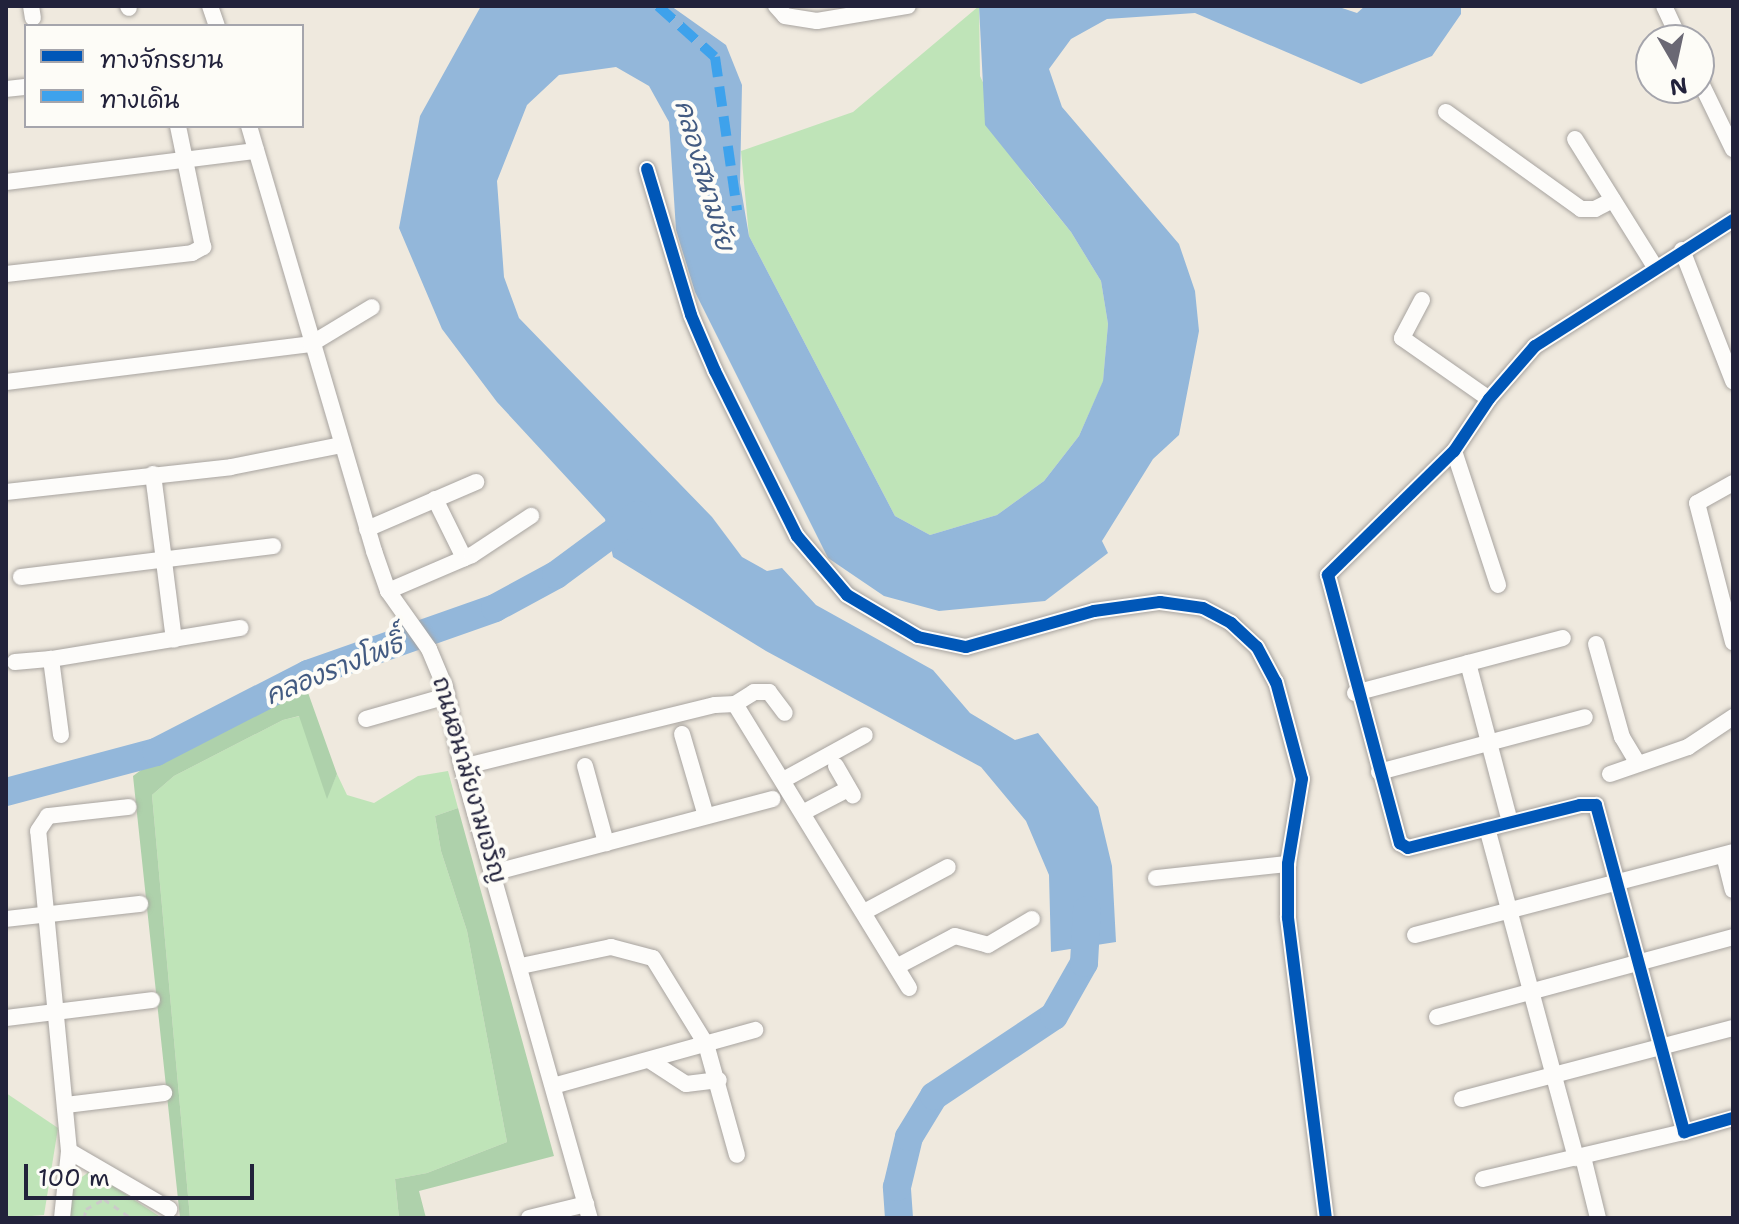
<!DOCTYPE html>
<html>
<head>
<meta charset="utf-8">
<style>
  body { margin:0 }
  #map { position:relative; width:1739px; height:1224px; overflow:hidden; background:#efe9de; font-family:"Shantell Sans","Playpen Sans Thai",sans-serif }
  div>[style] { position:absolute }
  .green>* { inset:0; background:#bfe4b8 }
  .forest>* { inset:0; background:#aed1ab }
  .water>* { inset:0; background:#93b7da }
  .river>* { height:28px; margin:-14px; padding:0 14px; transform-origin:14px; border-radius:14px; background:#93b7da }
  .path>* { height:3px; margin-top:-1.5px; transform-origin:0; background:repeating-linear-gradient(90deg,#cbcac9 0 6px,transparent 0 12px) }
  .roads { filter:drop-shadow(0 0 2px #a8a4a0) drop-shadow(0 0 2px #a8a4a0) }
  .minor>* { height:16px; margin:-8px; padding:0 8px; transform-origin:8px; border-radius:8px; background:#fdfcfa }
  .quiet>* { height:10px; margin-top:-5px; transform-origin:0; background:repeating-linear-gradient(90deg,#3ea2ec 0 20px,transparent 0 30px) }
  .cycleway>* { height:12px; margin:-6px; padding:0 6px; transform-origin:6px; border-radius:6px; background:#0057b8 }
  span { translate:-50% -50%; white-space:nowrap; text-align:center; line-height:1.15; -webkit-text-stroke:8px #fdfcf7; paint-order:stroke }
  .street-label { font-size:24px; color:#22223b }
  .water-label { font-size:26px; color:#435b82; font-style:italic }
  .frame { position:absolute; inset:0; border:8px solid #22223b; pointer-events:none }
  .legend { position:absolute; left:24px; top:24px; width:280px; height:104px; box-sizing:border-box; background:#fdfcf7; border:2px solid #a5a5ac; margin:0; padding:10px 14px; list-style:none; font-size:24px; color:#22223b }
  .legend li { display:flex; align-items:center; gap:16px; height:40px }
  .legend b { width:40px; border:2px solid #a5a5ac }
  .north { position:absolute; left:1635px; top:24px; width:80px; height:80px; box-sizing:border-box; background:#fdfcf7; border:2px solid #a5a5ac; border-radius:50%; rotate:171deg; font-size:22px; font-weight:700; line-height:32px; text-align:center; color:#22223b }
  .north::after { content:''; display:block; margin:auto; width:28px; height:36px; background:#6a6874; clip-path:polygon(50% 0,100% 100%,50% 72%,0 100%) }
  .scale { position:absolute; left:24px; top:1164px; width:230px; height:36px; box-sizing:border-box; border:4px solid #22223b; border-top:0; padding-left:10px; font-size:24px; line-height:28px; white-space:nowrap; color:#22223b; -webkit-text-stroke:6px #fdfcf7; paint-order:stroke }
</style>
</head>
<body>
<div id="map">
  <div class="green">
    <div style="clip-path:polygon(979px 6px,980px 76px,1028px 179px,1071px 232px,1101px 281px,1108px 324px,1103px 382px,1079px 436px,1044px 481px,997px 515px,930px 535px,895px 516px,749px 236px,741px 151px,853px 112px)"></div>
    <div style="clip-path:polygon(300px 716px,327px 797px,337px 774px,347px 795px,374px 803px,418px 776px,448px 771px,458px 808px,435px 816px,441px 851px,467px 931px,507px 1142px,427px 1173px,395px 1179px,399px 1218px,190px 1218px,152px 795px,174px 776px,283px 720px)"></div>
    <div style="clip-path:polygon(6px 1093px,58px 1128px,44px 1215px,6px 1218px)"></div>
    <div style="clip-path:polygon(90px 1171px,162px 1218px,70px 1218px,74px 1183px)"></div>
  </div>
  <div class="forest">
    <div style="clip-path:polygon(306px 687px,337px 774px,327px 799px,299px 716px,283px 720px,174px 776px,152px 795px,190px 1218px,180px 1218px,133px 776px,167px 751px,288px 691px)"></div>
    <div style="clip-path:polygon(458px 808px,554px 1156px,419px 1191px,426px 1218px,399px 1218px,395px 1179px,427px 1173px,507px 1142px,467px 931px,441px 851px,435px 816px)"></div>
  </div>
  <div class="water">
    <div style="clip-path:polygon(481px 6px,671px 6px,726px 45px,742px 85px,740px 183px,749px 236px,895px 516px,930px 535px,997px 515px,1044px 481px,1079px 436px,1103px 381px,1108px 324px,1101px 281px,1071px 232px,985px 125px,979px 6px,1336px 6px,1357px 13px,1365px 6px,1461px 6px,1461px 14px,1432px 56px,1361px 84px,1195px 13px,1107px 19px,1071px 39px,1049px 69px,1062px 107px,1179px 244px,1195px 291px,1199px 331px,1179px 435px,1153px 459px,1102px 541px,1108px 553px,1045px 601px,939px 611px,884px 596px,828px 558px,695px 292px,676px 230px,669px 122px,649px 86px,616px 67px,559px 75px,527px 105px,497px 181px,504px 277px,519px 318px,712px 517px,742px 557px,767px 571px,782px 568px,816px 605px,933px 670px,970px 713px,1015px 740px,1038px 733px,1098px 807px,1112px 866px,1116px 942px,1051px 952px,1049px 875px,1026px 821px,981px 767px,766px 651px,613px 557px,605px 519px,497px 402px,442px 329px,399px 228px,420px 116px)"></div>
  </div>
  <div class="river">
    <div style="left:6px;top:792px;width:155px;rotate:-14.9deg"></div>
    <div style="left:156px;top:752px;width:171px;rotate:-27.2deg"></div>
    <div style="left:308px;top:674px;width:198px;rotate:-19.4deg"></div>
    <div style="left:495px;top:608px;width:69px;rotate:-28.4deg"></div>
    <div style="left:556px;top:575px;width:101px;rotate:-36.5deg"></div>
    <div style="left:899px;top:1218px;width:31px;rotate:-94deg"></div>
    <div style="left:897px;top:1187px;width:51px;rotate:-76.5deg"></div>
    <div style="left:909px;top:1137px;width:48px;rotate:-58.6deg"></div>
    <div style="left:934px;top:1096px;width:144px;rotate:-33.7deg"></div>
    <div style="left:1054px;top:1016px;width:61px;rotate:-60.5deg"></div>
    <div style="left:1084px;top:963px;width:53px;rotate:-86.8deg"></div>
  </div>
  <div class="path">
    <div style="left:84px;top:1218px;width:9px;rotate:-77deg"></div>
    <div style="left:86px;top:1209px;width:21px;rotate:-29deg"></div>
    <div style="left:104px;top:1199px;width:33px;rotate:35deg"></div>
  </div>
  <div class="roads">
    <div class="minor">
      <div style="left:31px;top:6px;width:12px;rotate:81deg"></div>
      <div style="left:128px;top:6px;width:2px;rotate:63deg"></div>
      <div style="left:210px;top:6px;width:21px;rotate:71deg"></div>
      <div style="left:776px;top:6px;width:13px;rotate:48deg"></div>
      <div style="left:785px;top:16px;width:32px;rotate:9deg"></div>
      <div style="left:817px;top:21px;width:92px;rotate:-9.4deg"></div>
      <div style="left:1664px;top:6px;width:38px;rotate:65deg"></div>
      <div style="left:1699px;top:79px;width:78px;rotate:64.1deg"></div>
      <div style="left:6px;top:89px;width:20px;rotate:-6deg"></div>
      <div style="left:1446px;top:112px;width:166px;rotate:35.7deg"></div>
      <div style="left:1581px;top:209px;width:14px"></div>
      <div style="left:1595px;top:209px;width:20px;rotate:-27deg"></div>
      <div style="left:249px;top:126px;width:443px;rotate:73.6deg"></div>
      <div style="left:374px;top:551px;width:42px;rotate:70.7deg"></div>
      <div style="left:388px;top:591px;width:71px;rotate:54.7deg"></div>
      <div style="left:429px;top:649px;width:41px;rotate:67.2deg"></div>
      <div style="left:445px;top:687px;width:82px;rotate:78deg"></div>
      <div style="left:462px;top:767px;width:469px;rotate:74.2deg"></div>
      <div style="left:1575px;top:139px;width:151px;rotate:58deg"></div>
      <div style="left:647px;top:169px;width:152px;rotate:73.2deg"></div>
      <div style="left:691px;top:315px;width:61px;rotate:66.8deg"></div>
      <div style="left:715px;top:371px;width:184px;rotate:63.6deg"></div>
      <div style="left:797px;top:536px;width:77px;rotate:49.7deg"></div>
      <div style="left:847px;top:595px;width:82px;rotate:30.6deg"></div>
      <div style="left:918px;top:637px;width:49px;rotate:11.8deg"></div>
      <div style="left:966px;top:647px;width:133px;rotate:-15.7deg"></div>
      <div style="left:1094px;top:611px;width:67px;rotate:-7.8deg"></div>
      <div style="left:1160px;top:602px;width:43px;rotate:7.9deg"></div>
      <div style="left:1203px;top:608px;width:32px;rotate:28deg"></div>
      <div style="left:1231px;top:623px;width:35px;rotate:43deg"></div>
      <div style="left:1257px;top:647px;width:40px;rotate:62deg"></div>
      <div style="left:1276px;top:682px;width:100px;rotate:75deg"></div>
      <div style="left:1302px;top:779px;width:86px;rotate:99.4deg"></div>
      <div style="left:1288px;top:864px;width:54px;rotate:90deg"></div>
      <div style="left:1288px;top:918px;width:302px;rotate:82.8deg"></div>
      <div style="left:6px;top:182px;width:252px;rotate:-7.1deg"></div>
      <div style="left:1733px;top:220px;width:235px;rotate:147.5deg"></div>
      <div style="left:1535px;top:346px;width:70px;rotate:131deg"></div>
      <div style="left:1489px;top:399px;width:63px;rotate:123.9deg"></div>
      <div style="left:1454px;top:451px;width:177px;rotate:135.5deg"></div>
      <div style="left:1328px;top:575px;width:278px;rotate:75deg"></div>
      <div style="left:1400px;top:843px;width:9px;rotate:32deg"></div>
      <div style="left:1408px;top:848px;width:177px;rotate:-14deg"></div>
      <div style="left:1580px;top:805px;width:16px"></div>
      <div style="left:1596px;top:805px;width:339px;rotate:74.9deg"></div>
      <div style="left:1684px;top:1132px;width:51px;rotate:-15.9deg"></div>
      <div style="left:1682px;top:250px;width:141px;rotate:68.7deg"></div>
      <div style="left:6px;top:274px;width:187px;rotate:-6.4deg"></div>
      <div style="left:192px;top:253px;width:13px;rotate:-29deg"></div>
      <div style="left:203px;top:247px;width:124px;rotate:-101.7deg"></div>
      <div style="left:1422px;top:300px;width:43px;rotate:117.8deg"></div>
      <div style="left:1402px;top:338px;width:106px;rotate:35deg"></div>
      <div style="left:6px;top:382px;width:307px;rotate:-7.1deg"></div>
      <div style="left:311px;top:344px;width:71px;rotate:-31.2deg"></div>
      <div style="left:1454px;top:451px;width:141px;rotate:71.8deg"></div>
      <div style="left:153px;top:474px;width:167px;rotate:82.8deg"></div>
      <div style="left:1733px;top:483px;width:41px;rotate:150.9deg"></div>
      <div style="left:1697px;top:503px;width:144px;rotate:75.5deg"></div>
      <div style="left:6px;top:492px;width:226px;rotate:-6.3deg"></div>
      <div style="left:231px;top:467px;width:112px;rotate:-11.3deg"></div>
      <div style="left:435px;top:499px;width:66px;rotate:63.8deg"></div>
      <div style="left:367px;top:529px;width:119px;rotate:-23.3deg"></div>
      <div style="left:21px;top:577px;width:254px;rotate:-7deg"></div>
      <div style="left:388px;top:591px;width:91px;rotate:-23.2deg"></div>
      <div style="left:472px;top:555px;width:71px;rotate:-33.5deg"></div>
      <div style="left:1596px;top:644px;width:97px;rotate:74.4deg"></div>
      <div style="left:1622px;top:737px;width:31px;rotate:59deg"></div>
      <div style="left:15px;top:662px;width:36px;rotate:-5deg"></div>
      <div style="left:1468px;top:663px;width:164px;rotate:75.2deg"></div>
      <div style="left:1355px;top:693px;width:215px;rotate:-14.8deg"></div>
      <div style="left:735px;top:704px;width:22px;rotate:-32deg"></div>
      <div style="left:754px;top:692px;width:15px"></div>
      <div style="left:769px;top:692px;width:26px;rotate:53deg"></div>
      <div style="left:366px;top:719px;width:84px;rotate:-15.9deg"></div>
      <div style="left:682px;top:734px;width:85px;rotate:73.7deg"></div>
      <div style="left:61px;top:735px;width:77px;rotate:-97.5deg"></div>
      <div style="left:51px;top:659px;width:192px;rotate:-9.3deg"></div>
      <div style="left:585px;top:766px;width:80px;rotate:74.7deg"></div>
      <div style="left:836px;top:766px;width:34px;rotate:60deg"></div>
      <div style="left:462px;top:767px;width:260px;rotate:-13.8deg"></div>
      <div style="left:715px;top:705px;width:20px;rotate:-3deg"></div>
      <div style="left:735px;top:704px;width:333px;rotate:58.5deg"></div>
      <div style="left:1379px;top:772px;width:213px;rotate:-14.9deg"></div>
      <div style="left:1610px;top:774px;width:83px;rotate:-19.1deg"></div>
      <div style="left:1688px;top:747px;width:54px;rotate:-33.7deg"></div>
      <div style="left:785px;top:779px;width:91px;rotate:-28.8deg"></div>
      <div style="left:804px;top:812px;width:50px;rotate:-27.6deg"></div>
      <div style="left:1487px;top:828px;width:342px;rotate:74.9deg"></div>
      <div style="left:1724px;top:855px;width:36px;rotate:76deg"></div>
      <div style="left:496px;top:872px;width:286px;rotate:-14.8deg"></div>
      <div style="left:1156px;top:878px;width:133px;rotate:-6.1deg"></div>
      <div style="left:864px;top:912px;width:95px;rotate:-28.2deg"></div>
      <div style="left:6px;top:919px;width:135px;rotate:-6.4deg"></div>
      <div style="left:1415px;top:935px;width:329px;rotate:-14.6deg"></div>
      <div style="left:521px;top:966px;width:92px;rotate:-11.9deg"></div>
      <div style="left:611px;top:947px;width:43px;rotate:14.7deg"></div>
      <div style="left:653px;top:958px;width:101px;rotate:58.4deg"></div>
      <div style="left:706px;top:1044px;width:115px;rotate:74.4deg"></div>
      <div style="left:898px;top:966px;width:64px;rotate:-27.8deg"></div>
      <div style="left:955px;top:936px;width:34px;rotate:15deg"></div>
      <div style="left:988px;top:945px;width:51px;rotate:-30.6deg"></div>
      <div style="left:1437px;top:1017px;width:307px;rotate:-15.1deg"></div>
      <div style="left:6px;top:1018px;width:147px;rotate:-7deg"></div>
      <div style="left:649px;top:1060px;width:44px;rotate:33deg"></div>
      <div style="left:686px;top:1084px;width:33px;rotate:-7deg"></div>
      <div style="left:553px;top:1086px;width:210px;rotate:-15.5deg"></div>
      <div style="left:1462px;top:1099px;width:280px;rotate:-14.7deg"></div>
      <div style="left:66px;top:1105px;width:99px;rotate:-7deg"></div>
      <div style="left:69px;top:1151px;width:116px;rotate:30.1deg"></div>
      <div style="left:1583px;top:1157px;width:63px;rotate:76.2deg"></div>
      <div style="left:1483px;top:1179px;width:206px;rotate:-13.2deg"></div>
      <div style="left:62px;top:1218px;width:67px;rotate:-84deg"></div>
      <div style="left:69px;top:1151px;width:321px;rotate:-95.5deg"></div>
      <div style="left:38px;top:831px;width:18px;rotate:-56deg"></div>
      <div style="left:48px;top:816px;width:81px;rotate:-6.4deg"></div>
      <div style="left:529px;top:1218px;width:59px;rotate:-13.8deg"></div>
    </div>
  </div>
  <div class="quiet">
    <div style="left:658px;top:6px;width:76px;rotate:41.8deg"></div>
    <div style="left:715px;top:57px;width:155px;rotate:81.8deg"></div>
  </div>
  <div class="cycleway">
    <div style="left:647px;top:169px;width:152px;rotate:73.2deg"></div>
    <div style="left:691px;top:315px;width:61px;rotate:66.8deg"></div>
    <div style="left:715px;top:371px;width:184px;rotate:63.6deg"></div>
    <div style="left:797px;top:536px;width:77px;rotate:49.7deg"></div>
    <div style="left:847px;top:595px;width:82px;rotate:30.6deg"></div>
    <div style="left:918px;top:637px;width:49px;rotate:11.8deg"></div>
    <div style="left:966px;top:647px;width:133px;rotate:-15.7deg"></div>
    <div style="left:1094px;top:611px;width:67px;rotate:-7.8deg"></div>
    <div style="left:1160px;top:602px;width:43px;rotate:7.9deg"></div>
    <div style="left:1203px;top:608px;width:32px;rotate:28deg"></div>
    <div style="left:1231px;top:623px;width:35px;rotate:43deg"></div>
    <div style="left:1257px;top:647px;width:40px;rotate:62deg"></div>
    <div style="left:1276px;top:682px;width:100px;rotate:75deg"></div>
    <div style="left:1302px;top:779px;width:86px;rotate:99.4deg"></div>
    <div style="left:1288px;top:864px;width:54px;rotate:90deg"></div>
    <div style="left:1288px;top:918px;width:302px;rotate:82.8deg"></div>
    <div style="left:1733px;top:220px;width:235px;rotate:147.5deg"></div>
    <div style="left:1535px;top:346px;width:70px;rotate:131deg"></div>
    <div style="left:1489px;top:399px;width:63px;rotate:123.9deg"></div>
    <div style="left:1454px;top:451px;width:177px;rotate:135.5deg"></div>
    <div style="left:1328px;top:575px;width:278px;rotate:75deg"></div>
    <div style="left:1400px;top:843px;width:9px;rotate:32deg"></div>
    <div style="left:1408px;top:848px;width:177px;rotate:-14deg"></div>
    <div style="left:1580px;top:805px;width:16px"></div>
    <div style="left:1596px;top:805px;width:339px;rotate:74.9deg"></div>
    <div style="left:1684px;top:1132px;width:51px;rotate:-15.9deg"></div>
  </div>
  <div class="street-label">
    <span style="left:469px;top:780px;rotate:74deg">ถนนอนามัยงามเจริญ</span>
  </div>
  <div class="water-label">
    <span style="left:705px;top:175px;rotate:74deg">คลองสนามชัย</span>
    <span style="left:334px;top:669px;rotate:-22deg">คลองรางโพธิ์</span>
  </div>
  <div class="frame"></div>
  <ul class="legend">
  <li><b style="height:10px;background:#0057b8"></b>ทางจักรยาน</li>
  <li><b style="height:10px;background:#3ea2ec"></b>ทางเดิน</li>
  </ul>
  <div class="north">N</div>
  <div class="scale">100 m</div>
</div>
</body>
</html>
